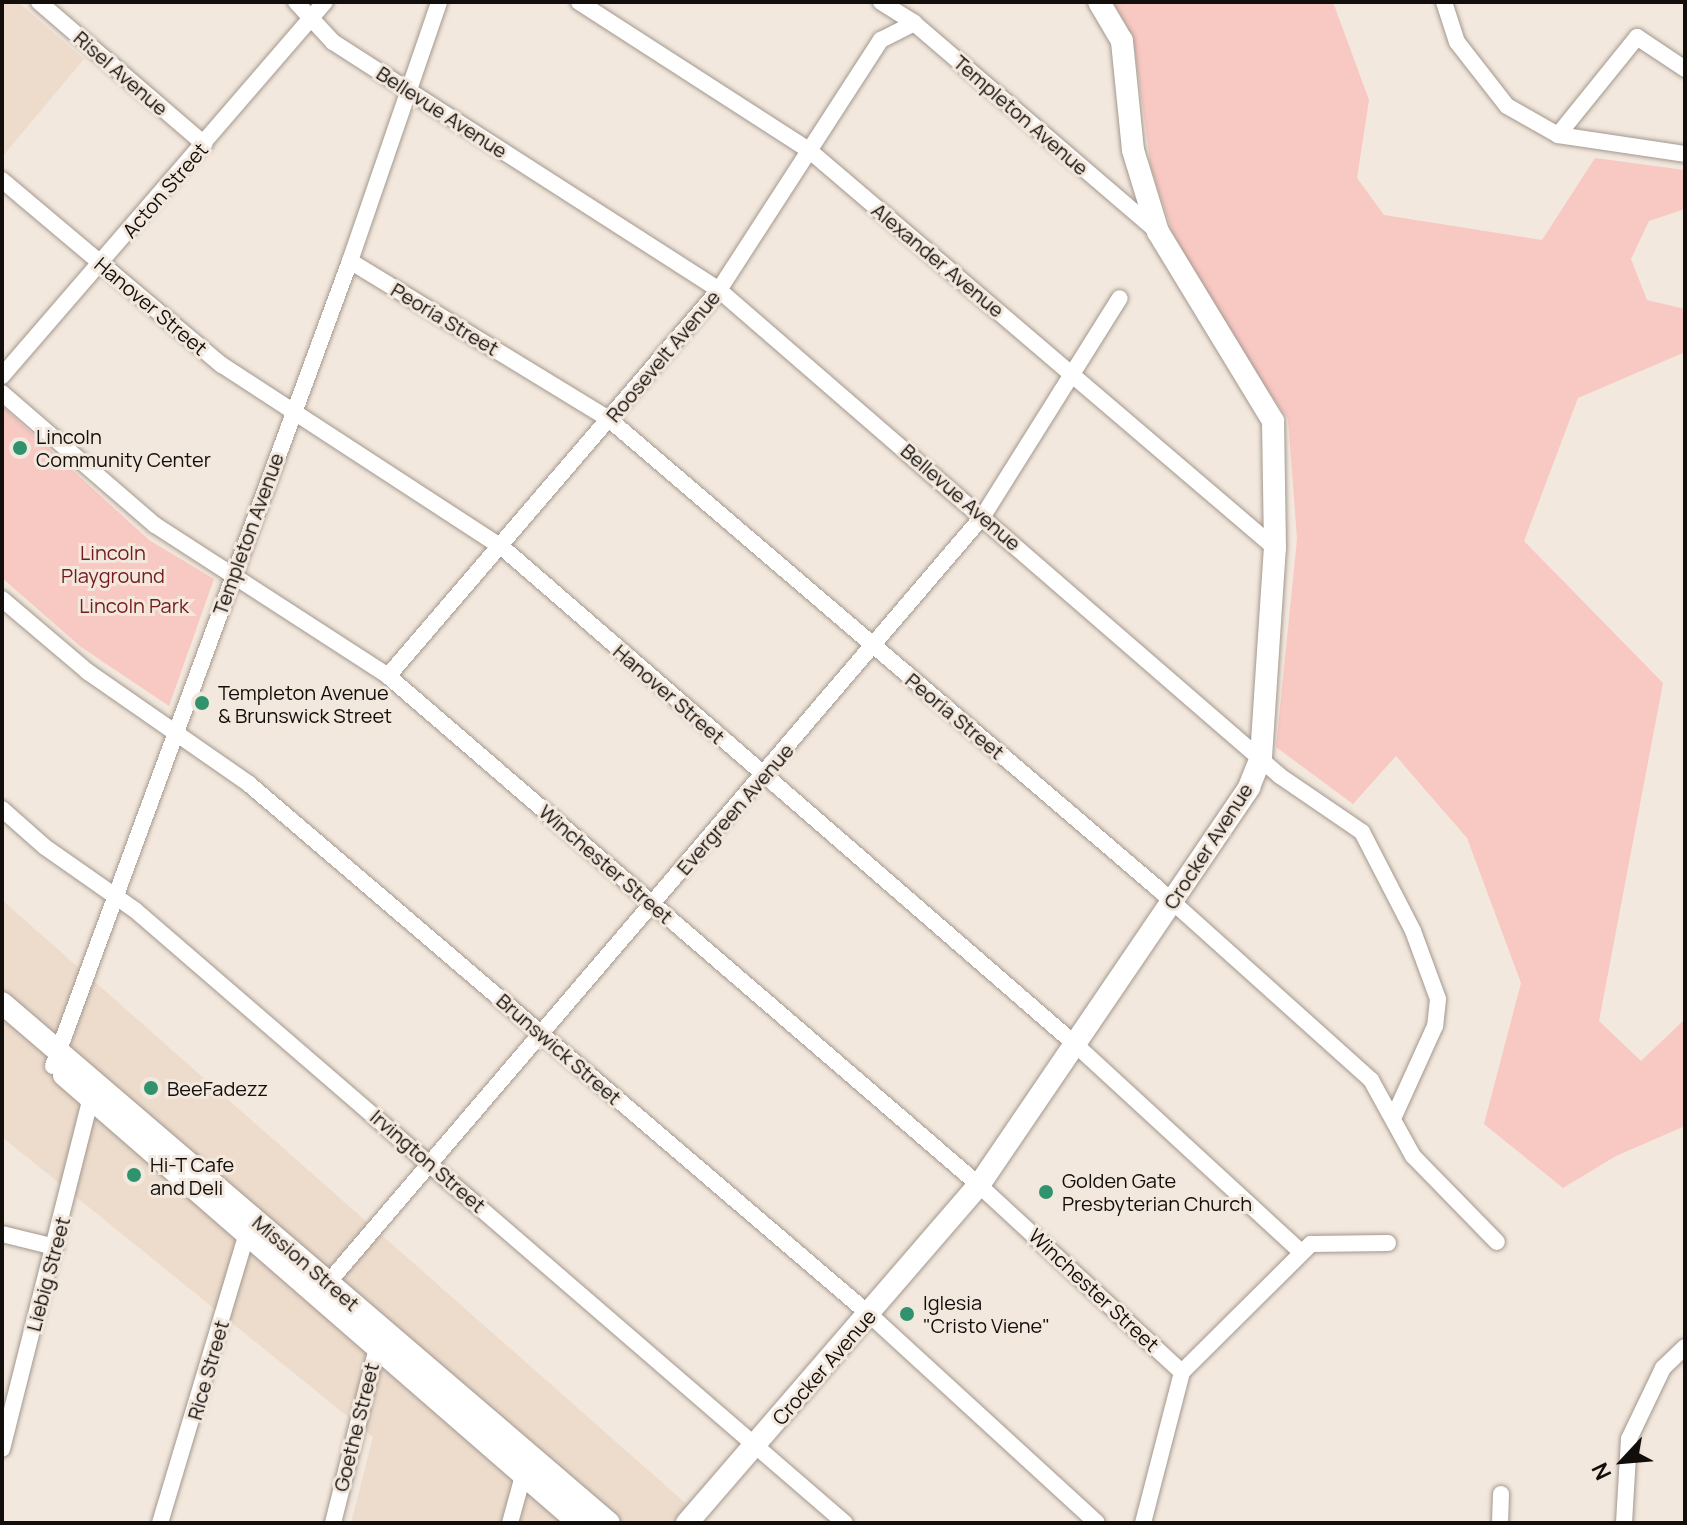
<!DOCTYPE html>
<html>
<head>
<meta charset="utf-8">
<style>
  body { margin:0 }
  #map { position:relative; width:1687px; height:1525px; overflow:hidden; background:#f3e8dd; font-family:Manrope,sans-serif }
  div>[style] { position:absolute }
  .built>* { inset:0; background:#eddccc }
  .green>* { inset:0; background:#f8c8c3 }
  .roads { filter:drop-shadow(0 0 2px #a3988e) drop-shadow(0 0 2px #a3988e) }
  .street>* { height:16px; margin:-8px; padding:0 8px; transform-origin:8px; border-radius:8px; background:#fff }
  .secondary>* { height:22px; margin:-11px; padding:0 11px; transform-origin:11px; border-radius:11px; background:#fff }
  .dots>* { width:22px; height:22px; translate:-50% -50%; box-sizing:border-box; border:4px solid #f3e8dd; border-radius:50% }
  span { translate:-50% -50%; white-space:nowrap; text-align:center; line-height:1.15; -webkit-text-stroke:6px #f3e8dd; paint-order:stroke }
  .street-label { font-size:20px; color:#120e0b }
  .poi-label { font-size:20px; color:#120e0b }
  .left { translate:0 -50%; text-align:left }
  .park-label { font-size:20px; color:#751b1d }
  .frame { position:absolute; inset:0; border:4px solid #120e0b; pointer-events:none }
  .north { position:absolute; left:1583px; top:1421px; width:80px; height:80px; -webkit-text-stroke:6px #f3e8dd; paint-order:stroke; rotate:244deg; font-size:22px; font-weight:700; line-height:32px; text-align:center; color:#120e0b }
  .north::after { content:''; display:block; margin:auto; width:28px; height:36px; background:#120e0b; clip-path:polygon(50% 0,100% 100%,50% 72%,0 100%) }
</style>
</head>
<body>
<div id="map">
  <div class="built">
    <div style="clip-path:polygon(2px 2px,18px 2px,84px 59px,3px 156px)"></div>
    <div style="clip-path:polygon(2px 900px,708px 1523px,351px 1523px,373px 1437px,2px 1137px)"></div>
  </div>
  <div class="green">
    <div style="clip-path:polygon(1113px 2px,1333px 2px,1369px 100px,1357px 178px,1384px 215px,1542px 240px,1595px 158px,1685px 170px,1685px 209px,1649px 221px,1631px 259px,1647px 300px,1685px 309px,1685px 352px,1578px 398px,1524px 541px,1663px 683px,1599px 1021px,1641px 1061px,1685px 1019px,1685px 1126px,1616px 1156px,1563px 1188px,1484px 1124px,1521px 983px,1467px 838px,1396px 756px,1353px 804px,1276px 747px,1297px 539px,1288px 419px,1228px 334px,1172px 231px,1151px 168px,1133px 36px)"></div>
    <div style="clip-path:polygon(2px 406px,149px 540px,214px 579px,169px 706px,81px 647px,2px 578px)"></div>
  </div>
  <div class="roads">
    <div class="street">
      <div style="left:39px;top:2px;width:218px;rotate:40.7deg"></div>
      <div style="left:296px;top:2px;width:54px;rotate:47.2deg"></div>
      <div style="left:333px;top:42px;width:459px;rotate:32.7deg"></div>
      <div style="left:719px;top:290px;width:742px;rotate:40.9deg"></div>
      <div style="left:1280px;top:776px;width:99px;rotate:34.3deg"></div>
      <div style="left:1362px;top:832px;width:111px;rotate:62.7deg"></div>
      <div style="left:1413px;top:931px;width:72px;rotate:69.8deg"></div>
      <div style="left:1438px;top:999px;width:27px;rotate:96deg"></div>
      <div style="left:1435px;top:1026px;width:97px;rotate:114.4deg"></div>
      <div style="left:579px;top:2px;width:275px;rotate:32.8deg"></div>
      <div style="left:810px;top:151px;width:611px;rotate:40.49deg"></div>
      <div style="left:881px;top:2px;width:39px;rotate:32deg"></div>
      <div style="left:914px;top:23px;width:320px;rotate:40.6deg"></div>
      <div style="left:1444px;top:2px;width:42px;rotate:72deg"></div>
      <div style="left:1457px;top:42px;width:81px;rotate:52deg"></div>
      <div style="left:1507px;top:106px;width:59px;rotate:29.6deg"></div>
      <div style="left:1558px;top:135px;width:128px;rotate:8.5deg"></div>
      <div style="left:1558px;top:135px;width:126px;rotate:-51.1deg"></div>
      <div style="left:1637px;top:37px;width:58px;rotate:33.7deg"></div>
      <div style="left:2px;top:180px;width:287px;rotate:40.1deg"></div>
      <div style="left:222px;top:365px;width:335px;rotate:33.1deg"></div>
      <div style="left:503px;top:548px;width:759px;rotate:40.94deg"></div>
      <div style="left:1076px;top:1045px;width:306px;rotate:42.6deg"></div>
      <div style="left:350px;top:261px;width:305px;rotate:31.4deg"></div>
      <div style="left:610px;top:420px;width:718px;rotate:40.54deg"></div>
      <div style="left:1156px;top:887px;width:289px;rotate:41.9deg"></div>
      <div style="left:1371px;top:1080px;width:87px;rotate:61.1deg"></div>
      <div style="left:1413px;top:1156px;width:120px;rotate:45.7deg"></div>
      <div style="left:2px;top:376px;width:494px;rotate:-49.2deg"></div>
      <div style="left:2px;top:393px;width:202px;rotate:40.8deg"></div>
      <div style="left:155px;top:525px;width:278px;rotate:32.9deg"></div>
      <div style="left:388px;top:676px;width:780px;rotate:40.74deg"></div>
      <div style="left:979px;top:1185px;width:276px;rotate:42.7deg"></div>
      <div style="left:2px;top:599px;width:113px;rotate:40.3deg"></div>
      <div style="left:88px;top:672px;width:196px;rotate:34.8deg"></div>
      <div style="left:249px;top:784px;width:816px;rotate:40.53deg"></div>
      <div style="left:869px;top:1314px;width:309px;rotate:42.5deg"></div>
      <div style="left:388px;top:676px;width:508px;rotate:-49.39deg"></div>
      <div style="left:719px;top:290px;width:298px;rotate:-57.1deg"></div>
      <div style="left:881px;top:40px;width:37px;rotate:-27deg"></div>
      <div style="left:2px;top:809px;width:57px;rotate:41.5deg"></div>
      <div style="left:45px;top:847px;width:110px;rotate:35deg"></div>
      <div style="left:135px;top:910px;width:938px;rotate:40.81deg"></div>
      <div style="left:53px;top:1066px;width:858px;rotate:-69.75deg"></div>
      <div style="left:350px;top:261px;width:274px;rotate:-71deg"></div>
      <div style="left:2px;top:1234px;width:55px;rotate:13.8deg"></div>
      <div style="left:321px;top:1291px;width:1019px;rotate:-49.5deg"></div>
      <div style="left:983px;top:516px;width:257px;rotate:-57.9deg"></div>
      <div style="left:2px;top:1449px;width:362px;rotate:-75.8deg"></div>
      <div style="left:160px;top:1523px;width:310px;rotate:-73.3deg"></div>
      <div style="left:333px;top:1523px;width:189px;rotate:-75.9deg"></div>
      <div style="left:510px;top:1523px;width:60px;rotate:-74.6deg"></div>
      <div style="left:1143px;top:1523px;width:156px;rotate:-75.5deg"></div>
      <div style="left:1182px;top:1372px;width:182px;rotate:-44.8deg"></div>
      <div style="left:1311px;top:1244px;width:77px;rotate:-0.7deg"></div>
      <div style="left:1500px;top:1523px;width:29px;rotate:-88deg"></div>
      <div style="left:1624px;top:1523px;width:84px;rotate:-86.6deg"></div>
      <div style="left:1629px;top:1439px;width:79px;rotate:-64.4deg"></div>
      <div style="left:1663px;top:1368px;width:30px;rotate:-44deg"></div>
    </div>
    <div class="secondary">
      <div style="left:2px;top:1003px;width:799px;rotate:40.59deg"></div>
      <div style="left:64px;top:1075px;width:683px;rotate:41.02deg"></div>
      <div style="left:687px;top:1523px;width:447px;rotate:-49.2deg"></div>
      <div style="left:979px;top:1185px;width:481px;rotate:-55.8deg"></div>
      <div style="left:1249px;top:787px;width:32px;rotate:-68deg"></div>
      <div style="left:1261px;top:757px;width:209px;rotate:-86.2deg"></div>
      <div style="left:1275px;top:548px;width:127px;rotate:-90.9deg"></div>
      <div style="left:1273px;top:421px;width:221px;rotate:-121.3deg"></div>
      <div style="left:1158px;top:232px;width:86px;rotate:-107deg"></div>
      <div style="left:1133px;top:150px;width:110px;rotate:-95.8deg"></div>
      <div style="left:1122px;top:41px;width:45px;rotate:-120.5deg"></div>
    </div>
  </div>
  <div class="dots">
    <div style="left:20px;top:448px;background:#31936d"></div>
    <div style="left:202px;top:703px;background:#31936d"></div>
    <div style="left:151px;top:1088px;background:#31936d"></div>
    <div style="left:134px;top:1175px;background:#31936d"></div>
    <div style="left:1046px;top:1192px;background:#31936d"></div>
    <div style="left:907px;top:1314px;background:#31936d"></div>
  </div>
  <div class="street-label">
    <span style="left:121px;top:73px;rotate:41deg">Risel Avenue</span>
    <span style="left:442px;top:112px;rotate:33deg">Bellevue Avenue</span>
    <span style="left:1021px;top:115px;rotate:41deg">Templeton Avenue</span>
    <span style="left:165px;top:190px;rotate:-49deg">Acton Street</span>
    <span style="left:938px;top:260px;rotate:40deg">Alexander Avenue</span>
    <span style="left:151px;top:306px;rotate:40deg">Hanover Street</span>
    <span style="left:445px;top:319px;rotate:31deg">Peoria Street</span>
    <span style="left:663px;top:356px;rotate:-50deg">Roosevelt Avenue</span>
    <span style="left:961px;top:497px;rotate:41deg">Bellevue Avenue</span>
    <span style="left:248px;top:534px;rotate:-70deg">Templeton Avenue</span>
    <span style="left:669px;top:694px;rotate:41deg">Hanover Street</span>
    <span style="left:955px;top:716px;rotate:40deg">Peoria Street</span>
    <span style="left:735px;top:809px;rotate:-49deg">Evergreen Avenue</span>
    <span style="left:1208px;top:846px;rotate:-57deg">Crocker Avenue</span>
    <span style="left:606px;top:864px;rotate:41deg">Winchester Street</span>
    <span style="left:559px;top:1049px;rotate:41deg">Brunswick Street</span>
    <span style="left:428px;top:1161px;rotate:41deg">Irvington Street</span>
    <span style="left:306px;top:1263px;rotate:41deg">Mission Street</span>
    <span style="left:48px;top:1274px;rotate:-75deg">Liebig Street</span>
    <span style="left:1094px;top:1290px;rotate:43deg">Winchester Street</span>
    <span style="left:824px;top:1367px;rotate:-49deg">Crocker Avenue</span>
    <span style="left:208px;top:1370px;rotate:-74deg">Rice Street</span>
    <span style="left:356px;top:1427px;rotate:-76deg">Goethe Street</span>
  </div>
  <div class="poi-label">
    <span class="left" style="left:36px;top:448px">Lincoln<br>Community Center</span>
    <span class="left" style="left:218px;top:704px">Templeton Avenue<br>&amp; Brunswick Street</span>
    <span class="left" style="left:167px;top:1088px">BeeFadezz</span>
    <span class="left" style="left:150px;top:1176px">Hi-T Cafe<br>and Deli</span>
    <span class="left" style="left:1062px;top:1192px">Golden Gate<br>Presbyterian Church</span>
    <span class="left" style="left:923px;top:1314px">Iglesia<br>"Cristo Viene"</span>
  </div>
  <div class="park-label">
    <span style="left:113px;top:564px">Lincoln<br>Playground</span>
    <span style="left:134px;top:605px">Lincoln Park</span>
  </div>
  <div class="frame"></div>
  <div class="north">N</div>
</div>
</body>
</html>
